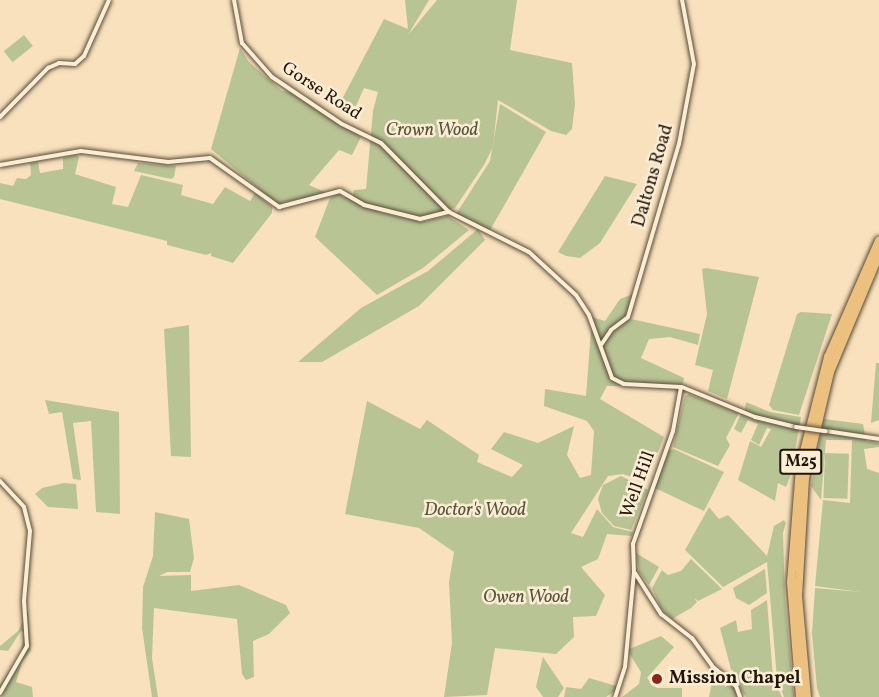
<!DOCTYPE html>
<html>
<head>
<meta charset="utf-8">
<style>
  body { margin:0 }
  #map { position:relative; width:879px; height:697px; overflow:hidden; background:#f9e1bd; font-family:Vollkorn,serif }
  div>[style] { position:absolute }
  .green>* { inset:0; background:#b9c495; transform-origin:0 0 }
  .roads { filter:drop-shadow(0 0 2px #564a36) drop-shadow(0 0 2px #564a36) }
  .minor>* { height:4px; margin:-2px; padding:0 2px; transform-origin:2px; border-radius:2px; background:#fbecd4 }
  .highway>* { height:8px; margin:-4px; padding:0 4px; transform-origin:4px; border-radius:4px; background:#ecc07e }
  .bridges { filter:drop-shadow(0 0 2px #564a36) drop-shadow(0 0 2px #564a36) }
  .minor-bridge>* { height:4px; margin:-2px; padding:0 2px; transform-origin:2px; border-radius:2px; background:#fbecd4 }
  .dots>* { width:16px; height:16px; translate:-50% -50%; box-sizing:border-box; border:3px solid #fbecd4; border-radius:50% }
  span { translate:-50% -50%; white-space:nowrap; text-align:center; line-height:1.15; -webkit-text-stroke:5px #fbecd4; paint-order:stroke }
  .shield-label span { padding:2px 4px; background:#fbecd4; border:2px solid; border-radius:4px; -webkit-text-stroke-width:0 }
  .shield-label { font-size:16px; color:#201709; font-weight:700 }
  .street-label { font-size:18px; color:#201709 }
  .park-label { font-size:18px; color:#56543a; font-style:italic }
  .poi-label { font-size:18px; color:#201709; font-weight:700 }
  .left { translate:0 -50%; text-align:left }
</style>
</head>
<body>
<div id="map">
  <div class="green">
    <div style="clip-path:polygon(405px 0,429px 0,408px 35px,437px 0,517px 0,510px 50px,572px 63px,575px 104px,572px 129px,566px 135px,551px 131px,498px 100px,493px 147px,484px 165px,455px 208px,421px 218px,365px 204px,353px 196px,354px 190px,366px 189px,373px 111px,378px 92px,364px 88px,356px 106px,340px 103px,384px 19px,408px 29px)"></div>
    <div style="left:24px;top:35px;width:14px;height:26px;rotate:51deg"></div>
    <div style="clip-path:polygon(240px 48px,249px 62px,282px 91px,292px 92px,361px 137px,352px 155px,339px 150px,309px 185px,327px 193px,277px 204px,211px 149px)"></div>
    <div style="clip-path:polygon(500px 104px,546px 132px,489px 232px,456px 214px,490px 161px)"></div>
    <div style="clip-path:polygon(76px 155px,79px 157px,75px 174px,116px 187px,112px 204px,128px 207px,141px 175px,183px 185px,181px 195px,213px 204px,225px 187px,250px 201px,255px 193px,272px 207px,272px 213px,233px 263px,211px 256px,211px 253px,206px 255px,167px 245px,167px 241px,0 199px,0 183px,13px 186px,17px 178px,26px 179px,31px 175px,30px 163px,38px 162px,40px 173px,63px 169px,63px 158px)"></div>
    <div style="clip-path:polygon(138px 163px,176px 166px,174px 177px,171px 179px,134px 171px)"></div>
    <div style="clip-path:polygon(605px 176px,637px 184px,600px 243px,580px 258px,566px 256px,558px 252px)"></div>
    <div style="clip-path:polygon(337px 194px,383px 213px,422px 222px,448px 216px,469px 230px,423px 268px,377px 295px,315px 237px,330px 198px)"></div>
    <div style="clip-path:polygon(478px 229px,485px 240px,419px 306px,322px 362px,298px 362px,361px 308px,428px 271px)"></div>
    <div style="clip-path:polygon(706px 268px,759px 277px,727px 399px,708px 391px,713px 370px,695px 365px,707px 314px,702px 269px)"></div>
    <div style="clip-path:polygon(633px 294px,631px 319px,700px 334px,698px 345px,670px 337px,649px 339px,641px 358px,684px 378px,682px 387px,607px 386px,600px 399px,664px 437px,651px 469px,646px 474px,636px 462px,634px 478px,623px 474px,608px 476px,571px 533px,583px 537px,597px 509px,613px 527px,633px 532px,632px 536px,607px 534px,598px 559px,581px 567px,605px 595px,596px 616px,573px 617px,574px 637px,556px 654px,495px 648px,487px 695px,444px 697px,452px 643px,449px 582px,454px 552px,419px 528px,345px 514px,367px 401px,420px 429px,427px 420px,479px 455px,477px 462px,512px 477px,523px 465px,491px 449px,504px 432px,538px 443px,574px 426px,567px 455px,580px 478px,591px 475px,594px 431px,587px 421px,544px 406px,545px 389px,586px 396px,592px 317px,605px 321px,620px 299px)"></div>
    <div style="clip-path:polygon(801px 312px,832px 314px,799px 415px,773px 410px,769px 405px,797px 314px)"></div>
    <div style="clip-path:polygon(189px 325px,191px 457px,171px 456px,164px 329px)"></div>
    <div style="clip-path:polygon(876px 363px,879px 363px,879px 420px,871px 423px)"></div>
    <div style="clip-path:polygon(689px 394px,739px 413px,726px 438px,730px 445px,718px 466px,673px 447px,685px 396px)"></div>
    <div style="clip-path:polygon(45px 400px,119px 412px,120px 514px,96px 512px,91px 421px,73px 423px,81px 480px,73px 479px,62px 412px,49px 414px)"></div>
    <div style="clip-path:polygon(746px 402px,770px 412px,801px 417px,791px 474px,786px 487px,778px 483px,775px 501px,738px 480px,750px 441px,761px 447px,771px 429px,767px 428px,759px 445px,751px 440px,758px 424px,748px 420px,741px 433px,734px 429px,741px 414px,744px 415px)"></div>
    <div style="clip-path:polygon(824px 419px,863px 424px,866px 441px,879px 443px,879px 447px,864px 449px,867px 469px,879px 473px,879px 697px,820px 697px,817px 688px,812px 633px,815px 588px,861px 592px,815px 586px,823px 500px,850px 503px,852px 440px,826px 440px,821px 500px,811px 486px)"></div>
    <div style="clip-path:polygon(674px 449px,724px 472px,704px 511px,655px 488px,668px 451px)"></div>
    <div style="left:825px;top:453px;width:24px;height:45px;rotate:2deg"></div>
    <div style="clip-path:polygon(621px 476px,648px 490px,631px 530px,614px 526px,602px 513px,598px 499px,603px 485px)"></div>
    <div style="clip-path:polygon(64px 483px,76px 484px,78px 509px,48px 507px,35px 494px,42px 488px)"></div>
    <div style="clip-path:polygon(709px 507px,719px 519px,728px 515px,767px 556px,774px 526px,784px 520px,786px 523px,783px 533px,785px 599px,794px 697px,784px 697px,777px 678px,767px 562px,723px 587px,685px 550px)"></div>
    <div style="clip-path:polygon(155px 512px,189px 519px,194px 558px,190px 572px,167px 572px,159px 576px,191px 575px,191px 591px,239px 585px,286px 605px,290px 613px,269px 634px,253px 641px,254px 677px,246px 680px,242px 674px,237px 619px,154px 608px,152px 658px,158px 697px,152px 697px,142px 628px,143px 587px,153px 556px)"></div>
    <div style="clip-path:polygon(636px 553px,659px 567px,649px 585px,639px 572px)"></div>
    <div style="clip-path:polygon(691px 559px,722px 589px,698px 601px,694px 598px,697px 602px,691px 608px,672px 619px,661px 608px,652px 588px,662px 570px,668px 575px,681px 571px)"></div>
    <div style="clip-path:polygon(765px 569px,767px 593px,749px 605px,736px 598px,733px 588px)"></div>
    <div style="clip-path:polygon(767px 600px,773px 678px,782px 697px,746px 697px,733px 677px,720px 628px,736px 620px,738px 632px,752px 629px,751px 610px)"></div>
    <div style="clip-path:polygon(28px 611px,31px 651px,22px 662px,16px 682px,32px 687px,33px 697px,0 697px,0 685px,21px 656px,24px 632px,21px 631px,8px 651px,0 650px,0 646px,18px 631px)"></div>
    <div style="clip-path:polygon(661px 636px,674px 647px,647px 678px,657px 688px,682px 688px,682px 697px,622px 697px,639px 684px,641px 672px,627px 650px)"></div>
    <div style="clip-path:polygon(543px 657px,564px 688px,558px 697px,543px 697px,536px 687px)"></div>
    <div style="clip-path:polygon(589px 678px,616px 686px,616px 690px,606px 697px,564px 697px,566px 687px,581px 689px)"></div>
    <div style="clip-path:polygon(712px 682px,738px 689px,739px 697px,709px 697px)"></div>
  </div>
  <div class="roads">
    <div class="minor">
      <div style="left:234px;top:0;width:44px;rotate:79.5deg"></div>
      <div style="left:242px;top:43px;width:45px;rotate:48.6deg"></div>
      <div style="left:272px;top:77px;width:84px;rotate:33.9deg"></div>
      <div style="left:342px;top:124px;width:43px;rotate:26deg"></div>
      <div style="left:381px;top:143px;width:97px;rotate:45.4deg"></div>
      <div style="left:449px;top:212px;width:89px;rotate:26.6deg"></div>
      <div style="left:529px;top:252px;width:64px;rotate:42.5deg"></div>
      <div style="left:576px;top:295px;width:24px;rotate:57deg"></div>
      <div style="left:589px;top:315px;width:67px;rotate:69.9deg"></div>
      <div style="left:612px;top:378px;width:13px;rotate:27deg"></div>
      <div style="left:624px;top:384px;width:57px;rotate:3deg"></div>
      <div style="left:681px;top:387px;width:45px;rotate:100.3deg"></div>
      <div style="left:673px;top:431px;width:120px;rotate:109.5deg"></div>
      <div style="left:633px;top:544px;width:28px;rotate:88deg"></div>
      <div style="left:634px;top:572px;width:95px;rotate:95.4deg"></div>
      <div style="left:625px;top:667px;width:32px;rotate:108deg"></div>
      <div style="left:0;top:117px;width:69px;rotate:-45.6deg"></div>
      <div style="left:48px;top:68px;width:12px;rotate:-24deg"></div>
      <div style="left:59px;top:63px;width:16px;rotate:4deg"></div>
      <div style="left:75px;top:64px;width:12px;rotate:-42deg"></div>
      <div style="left:84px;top:56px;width:61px;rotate:-65.9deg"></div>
      <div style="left:0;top:165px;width:82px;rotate:-9.8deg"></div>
      <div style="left:81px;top:151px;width:88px;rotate:7.2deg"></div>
      <div style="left:168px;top:162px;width:42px;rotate:-5.4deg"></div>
      <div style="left:210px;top:158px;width:85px;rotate:35.4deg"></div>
      <div style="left:279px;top:207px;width:63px;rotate:-14.7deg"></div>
      <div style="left:340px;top:191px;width:28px;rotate:30deg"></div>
      <div style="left:364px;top:205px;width:58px;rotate:14deg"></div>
      <div style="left:420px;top:219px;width:30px;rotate:-14deg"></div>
      <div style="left:601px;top:345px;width:18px;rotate:-56deg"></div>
      <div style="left:611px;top:330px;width:21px;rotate:-37deg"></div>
      <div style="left:628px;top:317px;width:180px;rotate:-73.6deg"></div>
      <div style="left:679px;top:144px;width:81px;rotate:-79.4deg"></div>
      <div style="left:694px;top:64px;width:65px;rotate:-100.6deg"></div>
      <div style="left:682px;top:387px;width:79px;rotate:22.3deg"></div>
      <div style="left:755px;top:417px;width:42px;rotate:13.7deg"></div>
      <div style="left:826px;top:431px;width:54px;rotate:8.6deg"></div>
      <div style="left:0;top:481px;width:35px;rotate:47deg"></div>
      <div style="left:24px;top:507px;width:25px;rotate:76deg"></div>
      <div style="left:30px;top:531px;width:70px;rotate:94.9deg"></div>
      <div style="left:24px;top:601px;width:45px;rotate:86.2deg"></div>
      <div style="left:27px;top:646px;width:54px;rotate:119.9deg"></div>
      <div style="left:635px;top:573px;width:49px;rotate:57.6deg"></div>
      <div style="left:661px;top:614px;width:39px;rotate:38deg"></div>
      <div style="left:692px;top:638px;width:34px;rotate:54deg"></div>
      <div style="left:712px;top:666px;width:31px;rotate:40deg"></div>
      <div style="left:736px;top:686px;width:12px;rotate:70deg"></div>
    </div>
    <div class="highway">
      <div style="left:800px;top:697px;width:115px;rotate:-94.5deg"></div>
      <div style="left:791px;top:582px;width:115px;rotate:-85.5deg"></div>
      <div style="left:800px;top:467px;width:114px;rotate:-75.7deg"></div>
      <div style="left:828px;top:357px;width:127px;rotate:-66.3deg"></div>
      <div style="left:807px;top:697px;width:101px;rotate:-95.1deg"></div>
      <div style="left:798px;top:596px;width:118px;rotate:-86.6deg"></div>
      <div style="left:805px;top:478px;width:109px;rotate:-76.7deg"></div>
      <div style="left:830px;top:372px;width:127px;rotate:-67.3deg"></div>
    </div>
  </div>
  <div class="bridges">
    <div class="minor-bridge">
      <div style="left:796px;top:427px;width:30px;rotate:8deg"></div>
    </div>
  </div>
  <div class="dots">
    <div style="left:657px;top:679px;background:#8f2418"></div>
  </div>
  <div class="shield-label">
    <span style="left:801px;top:462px">M25</span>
  </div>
  <div class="street-label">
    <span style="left:321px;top:92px;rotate:33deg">Gorse Road</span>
    <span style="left:654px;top:176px;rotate:-74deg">Daltons Road</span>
    <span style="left:639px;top:485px;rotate:-70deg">Well Hill</span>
  </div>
  <div class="park-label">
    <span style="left:432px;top:131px">Crown Wood</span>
    <span style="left:475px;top:511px">Doctor's Wood</span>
    <span style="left:526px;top:598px">Owen Wood</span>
  </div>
  <div class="poi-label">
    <span class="left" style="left:669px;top:679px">Mission Chapel</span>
  </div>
</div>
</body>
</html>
